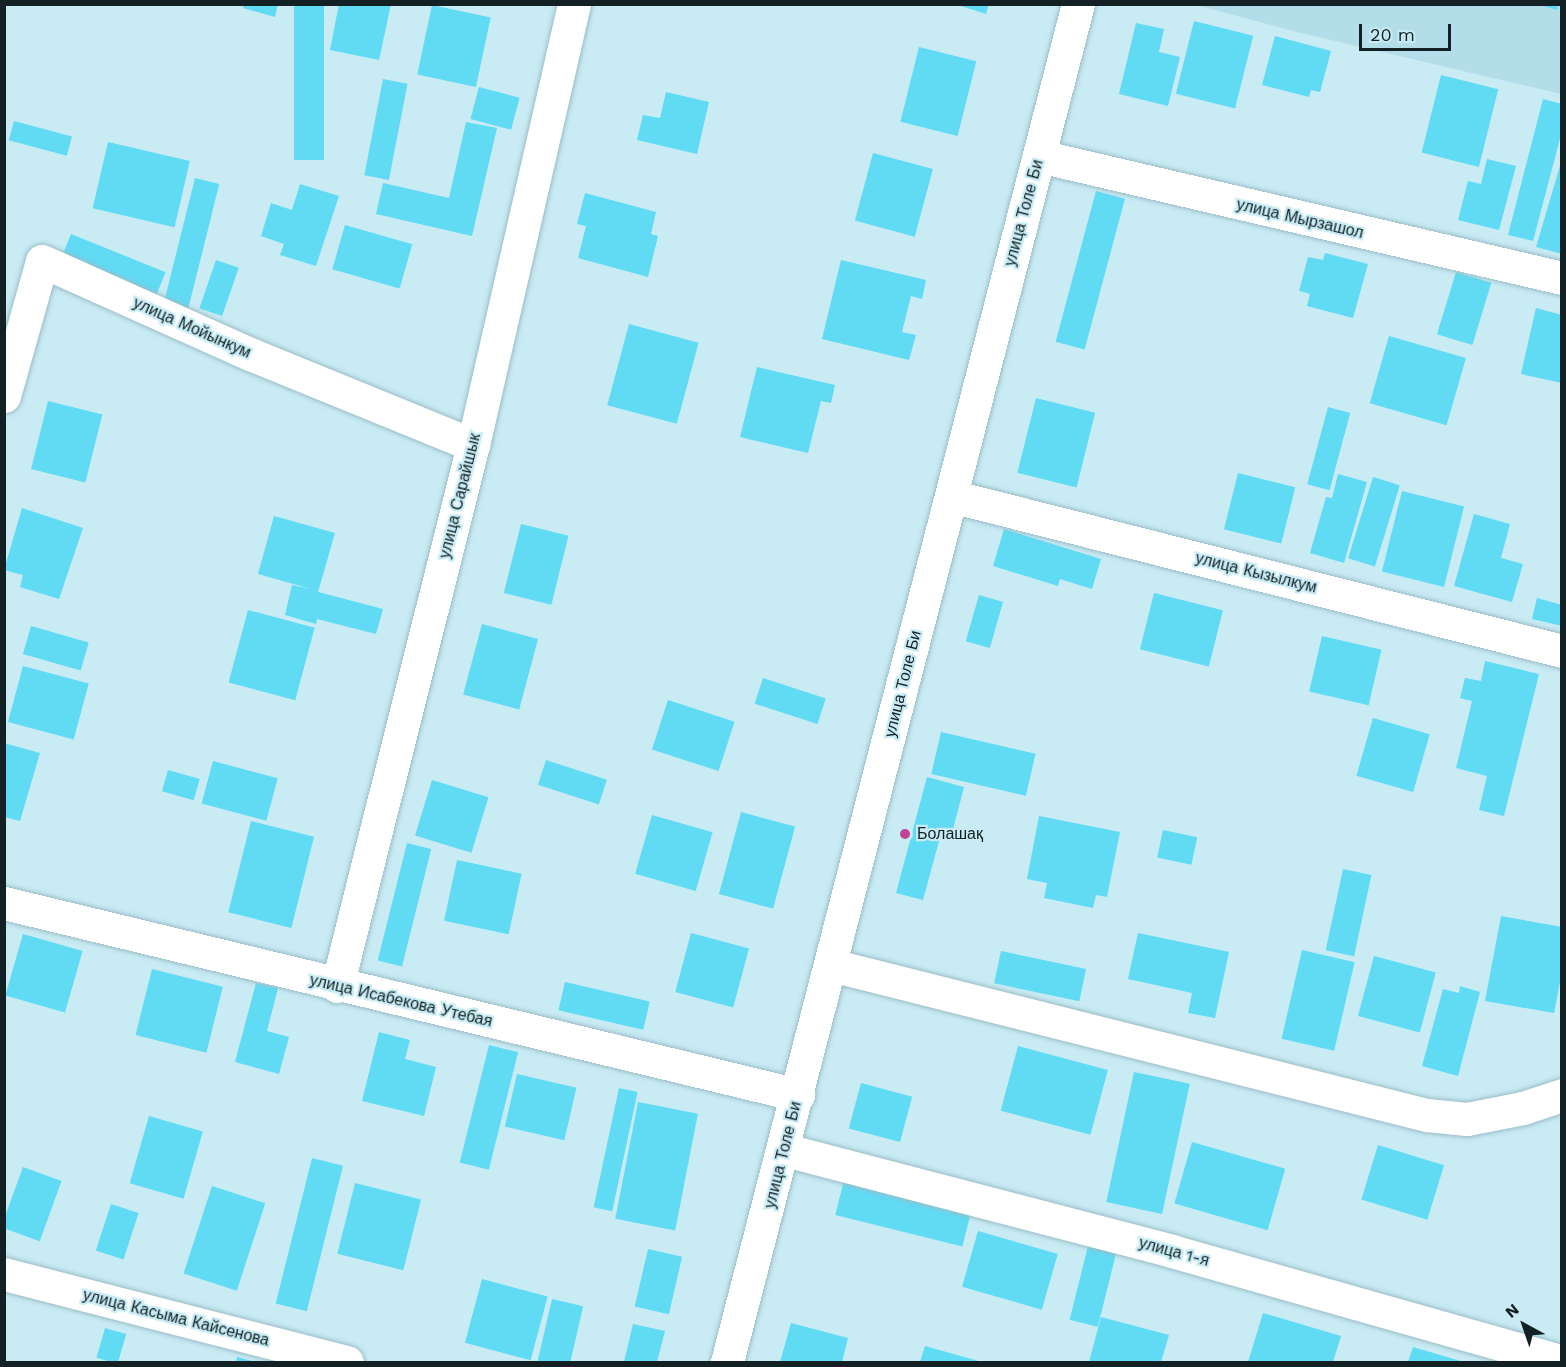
<!DOCTYPE html>
<html>
<head>
<meta charset="utf-8">
<style>
  body { margin:0 }
  #map { position:relative; width:1566px; height:1367px; overflow:hidden; background:#c8ebf4; font-family:"Work Sans",sans-serif }
  div>[style] { position:absolute }
  .built>* { inset:0; background:#b3dee9 }
  .building>* { inset:0; background:#61daf4; transform-origin:0 0 }
  .roads { filter:drop-shadow(0 0 2px #9bbdc5) drop-shadow(0 0 2px #9bbdc5) }
  .street>* { height:33px; margin:-16.5px; padding:0 16.5px; transform-origin:16.5px; border-radius:16.5px; background:#fff }
  .dots>* { width:16px; height:16px; translate:-50% -50%; box-sizing:border-box; border:3px solid #c8ebf4; border-radius:50% }
  span { translate:-50% -50%; white-space:nowrap; text-align:center; line-height:1.15; -webkit-text-stroke:4.5px #c8ebf4; paint-order:stroke }
  .street-label { font-size:16px; color:#142124 }
  .poi-label { font-size:16px; color:#142124 }
  .left { translate:0 -50%; text-align:left }
  .frame { position:absolute; inset:0; border:6px solid #142124; pointer-events:none }
  .north { position:absolute; left:1494px; top:1295px; width:60px; height:60px; -webkit-text-stroke:4px #c8ebf4; paint-order:stroke; rotate:320deg; font-size:16px; font-weight:700; line-height:24px; text-align:center; color:#142124 }
  .north::after { content:''; display:block; margin:auto; width:21px; height:27px; background:#142124; clip-path:polygon(50% 0,100% 100%,50% 72%,0 100%) }
  .scale { position:absolute; left:1359px; top:24px; width:92px; height:27px; box-sizing:border-box; border:3px solid #142124; border-top:0; padding-left:8px; font-size:18px; line-height:21px; white-space:nowrap; color:#142124; -webkit-text-stroke:4px #c8ebf4; paint-order:stroke }
</style>
</head>
<body>
<div id="map">
  <div class="built">
    <div style="clip-path:polygon(1196px 5px,1561px 5px,1561px 94px,1293px 31px)"></div>
  </div>
  <div class="building">
    <div style="clip-path:polygon(244px 4px,278px 4px,275px 17px,243px 8px)"></div>
    <div style="left:294px;top:4px;width:30px;height:156px"></div>
    <div style="clip-path:polygon(339px 4px,391px 4px,379px 60px,330px 50px)"></div>
    <div style="clip-path:polygon(955px 4px,989px 4px,986px 14px)"></div>
    <div style="clip-path:polygon(1536px 4px,1558px 4px,1557px 10px)"></div>
    <div style="left:432px;top:5px;width:60px;height:71px;rotate:12deg"></div>
    <div style="left:1194px;top:21px;width:61px;height:75px;rotate:14deg"></div>
    <div style="clip-path:polygon(1136px 23px,1164px 29px,1159px 52px,1180px 57px,1168px 106px,1119px 94px)"></div>
    <div style="clip-path:polygon(1275px 36px,1331px 51px,1320px 92px,1311px 90px,1309px 97px,1262px 85px)"></div>
    <div style="left:919px;top:47px;width:59px;height:77px;rotate:14deg"></div>
    <div style="left:1441px;top:75px;width:59px;height:80px;rotate:14deg"></div>
    <div style="left:383px;top:79px;width:25px;height:98px;rotate:11deg"></div>
    <div style="left:479px;top:87px;width:42px;height:33px;rotate:15deg"></div>
    <div style="clip-path:polygon(666px 92px,709px 102px,697px 154px,637px 140px,643px 115px,660px 118px)"></div>
    <div style="clip-path:polygon(1543px 99px,1562px 104px,1562px 131px,1533px 241px,1508px 235px)"></div>
    <div style="left:14px;top:121px;width:60px;height:20px;rotate:15deg"></div>
    <div style="clip-path:polygon(466px 122px,497px 128px,472px 236px,376px 214px,383px 183px,449px 198px)"></div>
    <div style="left:108px;top:142px;width:84px;height:68px;rotate:13deg"></div>
    <div style="left:873px;top:153px;width:62px;height:70px;rotate:15deg"></div>
    <div style="clip-path:polygon(1487px 159px,1516px 166px,1499px 230px,1458px 220px,1468px 181px,1481px 184px)"></div>
    <div style="clip-path:polygon(1562px 159px,1562px 254px,1536px 247px)"></div>
    <div style="left:195px;top:178px;width:25px;height:128px;rotate:14deg"></div>
    <div style="clip-path:polygon(300px 184px,339px 196px,316px 266px,280px 255px,284px 244px,261px 236px,271px 203px,292px 210px)"></div>
    <div style="left:1096px;top:191px;width:30px;height:156px;rotate:15deg"></div>
    <div style="clip-path:polygon(585px 193px,656px 212px,651px 234px,658px 236px,648px 277px,578px 258px,586px 226px,577px 224px)"></div>
    <div style="left:345px;top:225px;width:70px;height:46px;rotate:16deg"></div>
    <div style="left:71px;top:234px;width:102px;height:26px;rotate:22deg"></div>
    <div style="clip-path:polygon(1325px 253px,1368px 264px,1353px 318px,1307px 306px,1310px 294px,1299px 291px,1308px 257px,1323px 260px)"></div>
    <div style="left:216px;top:260px;width:24px;height:51px;rotate:19deg"></div>
    <div style="clip-path:polygon(841px 260px,926px 280px,922px 299px,911px 296px,902px 332px,916px 335px,909px 360px,822px 339px)"></div>
    <div style="left:1456px;top:272px;width:37px;height:65px;rotate:17deg"></div>
    <div style="clip-path:polygon(1536px 308px,1562px 315px,1562px 383px,1521px 374px)"></div>
    <div style="left:629px;top:324px;width:72px;height:84px;rotate:15deg"></div>
    <div style="left:1389px;top:336px;width:80px;height:70px;rotate:16deg"></div>
    <div style="clip-path:polygon(757px 367px,835px 385px,831px 403px,821px 401px,808px 453px,740px 437px)"></div>
    <div style="left:1036px;top:398px;width:61px;height:77px;rotate:14deg"></div>
    <div style="left:48px;top:401px;width:56px;height:70px;rotate:14deg"></div>
    <div style="left:1328px;top:407px;width:23px;height:80px;rotate:15deg"></div>
    <div style="left:1238px;top:473px;width:59px;height:58px;rotate:14deg"></div>
    <div style="clip-path:polygon(1338px 474px,1367px 482px,1344px 563px,1310px 553px,1326px 497px,1332px 498px)"></div>
    <div style="left:1373px;top:477px;width:28px;height:85px;rotate:17deg"></div>
    <div style="left:1402px;top:491px;width:64px;height:83px;rotate:14deg"></div>
    <div style="clip-path:polygon(22px 508px,83px 528px,59px 599px,20px 587px,23px 575px,4px 570px)"></div>
    <div style="clip-path:polygon(1474px 514px,1510px 524px,1501px 558px,1523px 564px,1512px 602px,1454px 586px)"></div>
    <div style="clip-path:polygon(274px 516px,335px 533px,318px 592px,383px 609px,376px 634px,317px 619px,316px 624px,285px 615px,292px 585px,311px 589px,258px 574px)"></div>
    <div style="left:521px;top:524px;width:49px;height:71px;rotate:14deg"></div>
    <div style="clip-path:polygon(1004px 529px,1101px 559px,1092px 589px,1060px 579px,1058px 586px,993px 566px)"></div>
    <div style="left:1154px;top:593px;width:71px;height:58px;rotate:14deg"></div>
    <div style="left:979px;top:595px;width:25px;height:48px;rotate:16deg"></div>
    <div style="clip-path:polygon(1537px 598px,1562px 605px,1562px 626px,1532px 619px)"></div>
    <div style="left:248px;top:610px;width:69px;height:75px;rotate:15deg"></div>
    <div style="left:482px;top:624px;width:58px;height:73px;rotate:15deg"></div>
    <div style="left:31px;top:626px;width:60px;height:29px;rotate:16deg"></div>
    <div style="left:1322px;top:636px;width:61px;height:57px;rotate:13deg"></div>
    <div style="clip-path:polygon(1485px 661px,1539px 674px,1504px 816px,1479px 810px,1487px 776px,1456px 768px,1472px 701px,1460px 698px,1465px 678px,1481px 681px)"></div>
    <div style="left:23px;top:666px;width:68px;height:58px;rotate:15deg"></div>
    <div style="left:763px;top:678px;width:66px;height:27px;rotate:18deg"></div>
    <div style="left:668px;top:700px;width:70px;height:52px;rotate:18deg"></div>
    <div style="left:1373px;top:718px;width:59px;height:60px;rotate:16deg"></div>
    <div style="left:941px;top:732px;width:97px;height:43px;rotate:13deg"></div>
    <div style="clip-path:polygon(4px 743px,40px 753px,20px 821px,4px 817px)"></div>
    <div style="left:546px;top:760px;width:64px;height:26px;rotate:18deg"></div>
    <div style="left:213px;top:761px;width:67px;height:44px;rotate:15deg"></div>
    <div style="left:168px;top:770px;width:33px;height:22px;rotate:16deg"></div>
    <div style="clip-path:polygon(927px 777px,964px 787px,952px 833px,942px 830px,923px 900px,896px 893px)"></div>
    <div style="left:432px;top:780px;width:59px;height:58px;rotate:17deg"></div>
    <div style="left:741px;top:812px;width:56px;height:85px;rotate:15deg"></div>
    <div style="left:652px;top:815px;width:63px;height:61px;rotate:16deg"></div>
    <div style="clip-path:polygon(1039px 816px,1120px 832px,1107px 897px,1096px 895px,1093px 908px,1044px 898px,1047px 883px,1027px 879px)"></div>
    <div style="left:251px;top:821px;width:65px;height:94px;rotate:14deg"></div>
    <div style="left:1163px;top:830px;width:35px;height:28px;rotate:12deg"></div>
    <div style="left:407px;top:843px;width:25px;height:121px;rotate:14deg"></div>
    <div style="left:457px;top:860px;width:66px;height:62px;rotate:12deg"></div>
    <div style="left:1343px;top:869px;width:29px;height:83px;rotate:12deg"></div>
    <div style="clip-path:polygon(1501px 916px,1562px 927px,1562px 972px,1554px 1013px,1485px 1001px)"></div>
    <div style="left:691px;top:933px;width:60px;height:61px;rotate:15deg"></div>
    <div style="clip-path:polygon(1138px 933px,1229px 952px,1215px 1018px,1188px 1013px,1192px 993px,1128px 979px)"></div>
    <div style="left:23px;top:934px;width:62px;height:64px;rotate:16deg"></div>
    <div style="left:1302px;top:950px;width:54px;height:91px;rotate:13deg"></div>
    <div style="left:1001px;top:951px;width:87px;height:33px;rotate:12deg"></div>
    <div style="left:1374px;top:956px;width:64px;height:62px;rotate:15deg"></div>
    <div style="left:152px;top:969px;width:73px;height:68px;rotate:14deg"></div>
    <div style="left:565px;top:982px;width:87px;height:29px;rotate:13deg"></div>
    <div style="clip-path:polygon(256px 983px,278px 988px,267px 1031px,289px 1037px,279px 1074px,235px 1062px)"></div>
    <div style="clip-path:polygon(1460px 986px,1480px 992px,1458px 1076px,1422px 1066px,1443px 989px,1459px 993px)"></div>
    <div style="clip-path:polygon(379px 1032px,410px 1040px,405px 1059px,436px 1067px,424px 1116px,362px 1101px)"></div>
    <div style="left:489px;top:1045px;width:30px;height:121px;rotate:14deg"></div>
    <div style="left:1018px;top:1046px;width:93px;height:67px;rotate:15deg"></div>
    <div style="left:1134px;top:1072px;width:57px;height:133px;rotate:12deg"></div>
    <div style="left:517px;top:1074px;width:61px;height:54px;rotate:13deg"></div>
    <div style="left:861px;top:1083px;width:53px;height:47px;rotate:15deg"></div>
    <div style="left:619px;top:1088px;width:19px;height:122px;rotate:12deg"></div>
    <div style="left:638px;top:1102px;width:61px;height:119px;rotate:11deg"></div>
    <div style="left:149px;top:1116px;width:56px;height:70px;rotate:16deg"></div>
    <div style="left:1192px;top:1142px;width:97px;height:64px;rotate:16deg"></div>
    <div style="left:1378px;top:1145px;width:69px;height:57px;rotate:17deg"></div>
    <div style="left:312px;top:1158px;width:32px;height:150px;rotate:14deg"></div>
    <div style="left:23px;top:1167px;width:41px;height:64px;rotate:20deg"></div>
    <div style="left:844px;top:1180px;width:131px;height:36px;rotate:14deg"></div>
    <div style="left:355px;top:1183px;width:68px;height:73px;rotate:14deg"></div>
    <div style="left:212px;top:1186px;width:56px;height:92px;rotate:18deg"></div>
    <div style="left:111px;top:1204px;width:29px;height:49px;rotate:18deg"></div>
    <div style="left:978px;top:1231px;width:83px;height:58px;rotate:16deg"></div>
    <div style="left:1088px;top:1246px;width:29px;height:76px;rotate:14deg"></div>
    <div style="left:648px;top:1249px;width:35px;height:59px;rotate:13deg"></div>
    <div style="left:482px;top:1279px;width:68px;height:66px;rotate:15deg"></div>
    <div style="left:552px;top:1299px;width:32px;height:65px;rotate:13deg"></div>
    <div style="clip-path:polygon(1263px 1313px,1341px 1336px,1333px 1362px,1248px 1362px)"></div>
    <div style="clip-path:polygon(1101px 1317px,1169px 1335px,1161px 1362px,1089px 1362px)"></div>
    <div style="clip-path:polygon(791px 1323px,848px 1338px,842px 1362px,780px 1362px)"></div>
    <div style="clip-path:polygon(633px 1324px,665px 1331px,657px 1362px,624px 1362px)"></div>
    <div style="left:105px;top:1328px;width:22px;height:31px;rotate:16deg"></div>
    <div style="clip-path:polygon(925px 1346px,982px 1362px,920px 1362px)"></div>
    <div style="clip-path:polygon(1413px 1347px,1464px 1362px,1408px 1362px)"></div>
    <div style="clip-path:polygon(237px 1357px,256px 1362px,236px 1362px)"></div>
  </div>
  <div class="roads">
    <div class="street">
      <div style="left:1039px;top:156px;width:537px;rotate:13.13deg"></div>
      <div style="left:4px;top:396px;width:140px;rotate:-74.3deg"></div>
      <div style="left:42px;top:261px;width:228px;rotate:24.1deg"></div>
      <div style="left:250px;top:354px;width:241px;rotate:22.2deg"></div>
      <div style="left:951px;top:496px;width:630px;rotate:14.23deg"></div>
      <div style="left:4px;top:903px;width:817px;rotate:13.59deg"></div>
      <div style="left:831px;top:965px;width:615px;rotate:14.13deg"></div>
      <div style="left:1427px;top:1115px;width:40px;rotate:5.7deg"></div>
      <div style="left:1467px;top:1119px;width:57px;rotate:-11.1deg"></div>
      <div style="left:1523px;top:1108px;width:41px;rotate:-18.4deg"></div>
      <div style="left:337px;top:986px;width:558px;rotate:-75.89deg"></div>
      <div style="left:473px;top:445px;width:452px;rotate:-77.1deg"></div>
      <div style="left:785px;top:1150px;width:400px;rotate:14.6deg"></div>
      <div style="left:1172px;top:1251px;width:405px;rotate:15.8deg"></div>
      <div style="left:4px;top:1274px;width:354px;rotate:14.4deg"></div>
      <div style="left:727px;top:1362px;width:1403px;rotate:-75.51deg"></div>
    </div>
  </div>
  <div class="dots">
    <div style="left:905px;top:834px;background:#bf4496"></div>
  </div>
  <div class="street-label">
    <span style="left:1024px;top:213px;rotate:-75deg">улица Толе Би</span>
    <span style="left:1300px;top:219px;rotate:13deg">улица Мырзашол</span>
    <span style="left:192px;top:328px;rotate:24deg">улица Мойынкум</span>
    <span style="left:460px;top:496px;rotate:-76deg">улица Сарайшык</span>
    <span style="left:1256px;top:573px;rotate:14deg">улица Кызылкум</span>
    <span style="left:903px;top:684px;rotate:-76deg">улица Толе Би</span>
    <span style="left:401px;top:1001px;rotate:13deg">улица Исабекова Утебая</span>
    <span style="left:783px;top:1155px;rotate:-76deg">улица Толе Би</span>
    <span style="left:1174px;top:1252px;rotate:15deg">улица 1-я</span>
    <span style="left:176px;top:1318px;rotate:14deg">улица Касыма Кайсенова</span>
  </div>
  <div class="poi-label">
    <span class="left" style="left:917px;top:834px">Болашақ</span>
  </div>
  <div class="frame"></div>
  <div class="north">N</div>
  <div class="scale">20 m</div>
</div>
</body>
</html>
